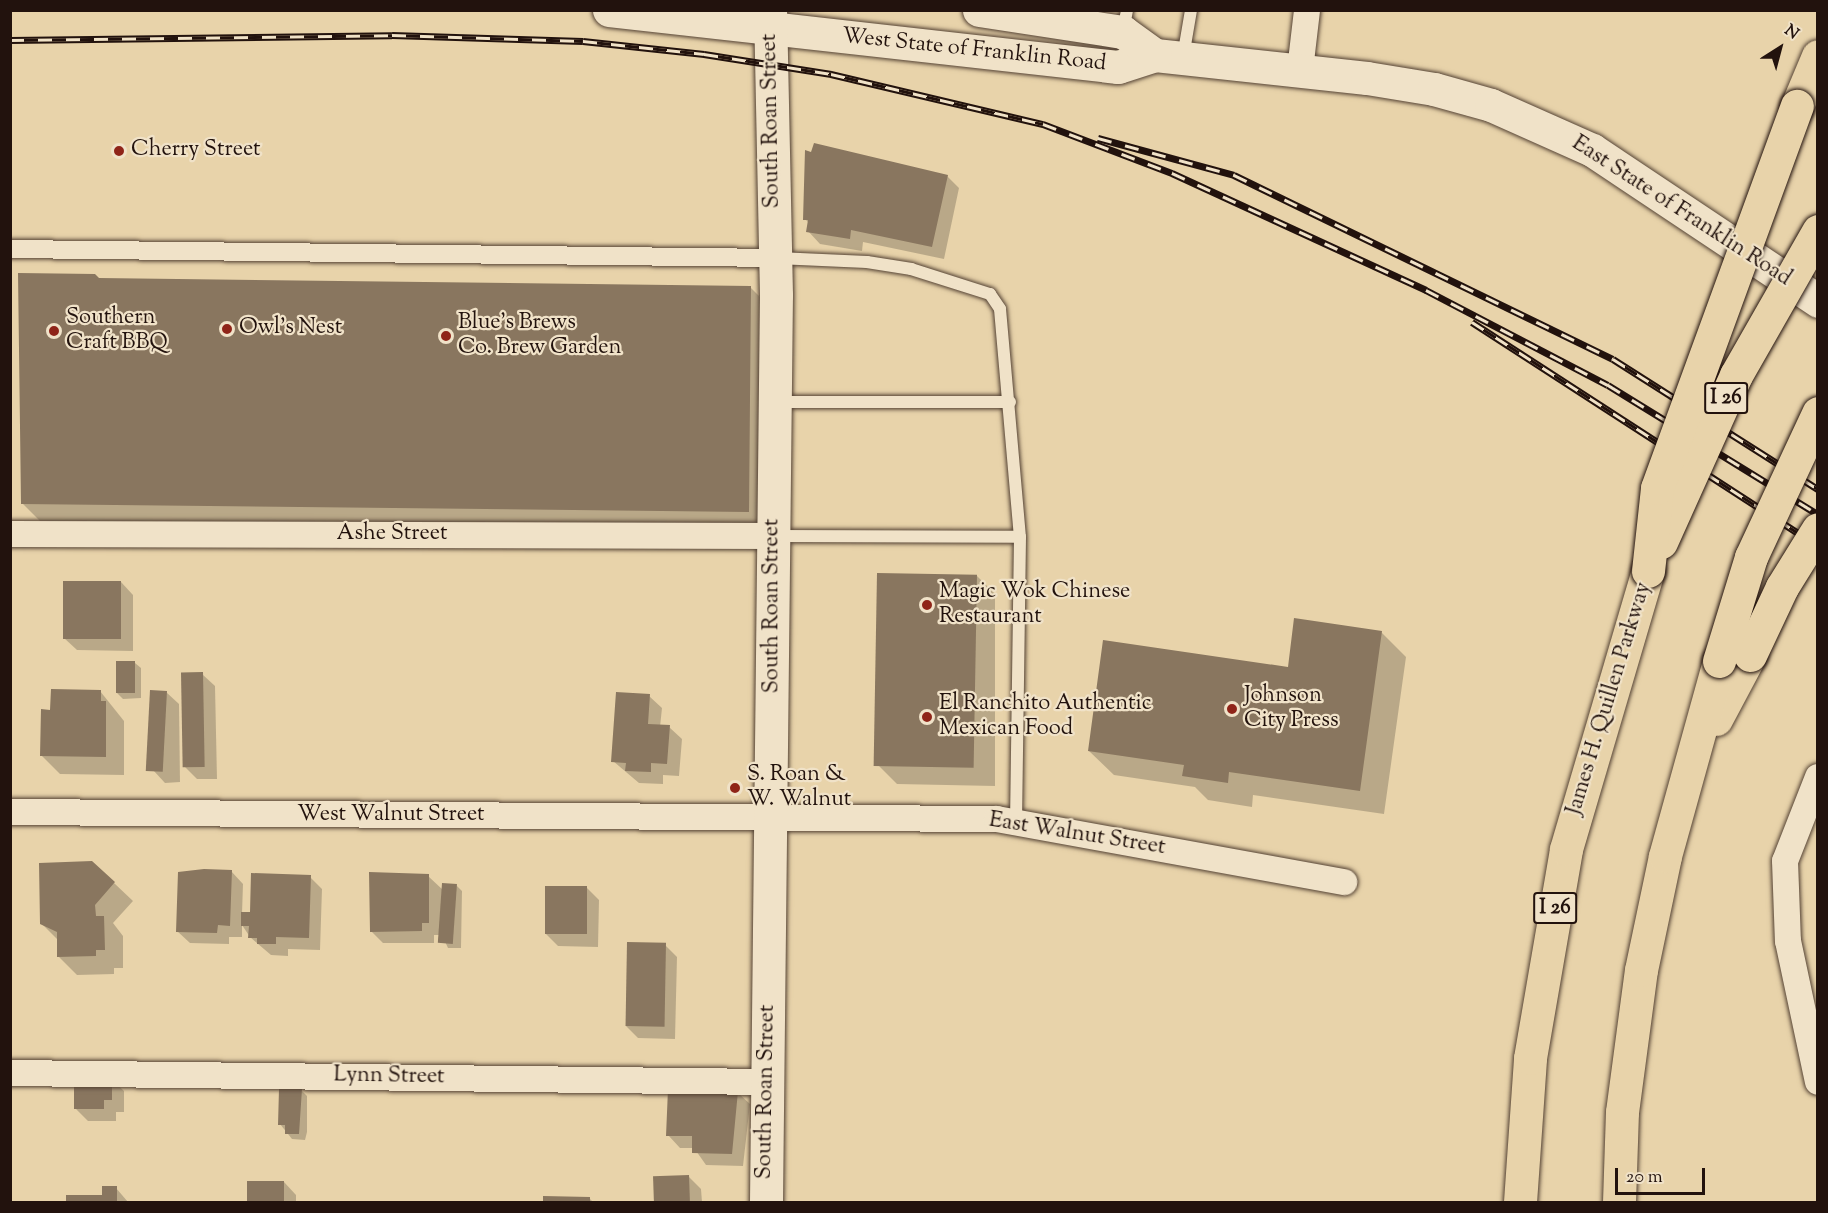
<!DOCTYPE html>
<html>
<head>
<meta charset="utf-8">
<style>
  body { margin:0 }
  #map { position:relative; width:1828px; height:1213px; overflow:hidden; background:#e8d3aa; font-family:"Sorts Mill Goudy",serif }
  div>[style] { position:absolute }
  .shadow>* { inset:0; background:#0003 }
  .building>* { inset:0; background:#89765f; transform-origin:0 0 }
  .roads { filter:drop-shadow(0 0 2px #544234) drop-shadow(0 0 2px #544234) }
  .service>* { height:12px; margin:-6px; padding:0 6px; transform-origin:6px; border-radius:6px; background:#f0e2c8 }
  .pedestrian>* { height:18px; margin:-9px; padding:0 9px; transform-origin:9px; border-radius:9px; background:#f0e2c8 }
  .minor>* { height:26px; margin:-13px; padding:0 13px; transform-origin:13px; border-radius:13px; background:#f0e2c8 }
  .secondary>* { height:33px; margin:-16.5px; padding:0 16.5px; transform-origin:16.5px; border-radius:16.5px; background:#f0e2c8 }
  .motorway>* { height:33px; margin:-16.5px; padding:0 16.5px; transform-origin:16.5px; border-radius:16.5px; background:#e8d3aa }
  .rail>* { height:7px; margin-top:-3.5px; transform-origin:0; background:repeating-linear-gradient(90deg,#f0e2c8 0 14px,#22120d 0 28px); box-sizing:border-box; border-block:2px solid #22120d }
  .bridges { filter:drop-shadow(0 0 2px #22120d) drop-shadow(0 0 2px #22120d) }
  .motorway-bridge>* { height:33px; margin:-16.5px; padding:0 16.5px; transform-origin:16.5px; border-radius:16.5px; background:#e8d3aa }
  .dots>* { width:16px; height:16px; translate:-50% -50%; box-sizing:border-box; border:3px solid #f0e2c8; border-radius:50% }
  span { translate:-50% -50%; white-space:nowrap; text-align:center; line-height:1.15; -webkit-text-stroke:4.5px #f0e2c8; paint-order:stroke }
  .shield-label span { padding:2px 4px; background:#f0e2c8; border:2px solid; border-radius:4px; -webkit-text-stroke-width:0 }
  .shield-label { font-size:21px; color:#22120d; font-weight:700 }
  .street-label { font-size:22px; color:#22120d }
  .poi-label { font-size:22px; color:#22120d }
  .left { translate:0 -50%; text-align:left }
  .frame { position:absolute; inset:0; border:12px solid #22120d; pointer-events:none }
  .north { position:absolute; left:1750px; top:18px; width:60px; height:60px; -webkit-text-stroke:4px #f0e2c8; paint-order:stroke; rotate:36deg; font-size:16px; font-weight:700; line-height:24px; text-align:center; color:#22120d }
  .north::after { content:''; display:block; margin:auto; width:21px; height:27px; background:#22120d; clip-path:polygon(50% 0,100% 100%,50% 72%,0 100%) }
  .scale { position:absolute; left:1615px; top:1168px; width:90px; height:27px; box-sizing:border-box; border:3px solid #22120d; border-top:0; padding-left:8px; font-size:18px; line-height:21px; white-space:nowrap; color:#22120d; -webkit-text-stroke:4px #f0e2c8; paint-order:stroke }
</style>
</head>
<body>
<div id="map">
  <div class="shadow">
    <div style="clip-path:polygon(947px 176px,959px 188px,944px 259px,863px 242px,862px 251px,820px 244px,808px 231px,809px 223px,805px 219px)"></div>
    <div style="clip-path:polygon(98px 280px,750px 287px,775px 312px,773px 535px,47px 528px,22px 503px)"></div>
    <div style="clip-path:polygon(976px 575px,995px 594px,995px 786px,897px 784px,878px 765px)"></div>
    <div style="clip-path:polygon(121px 582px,133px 595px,133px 651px,77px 650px,64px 638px)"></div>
    <div style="clip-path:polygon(1381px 632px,1406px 657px,1384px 814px,1253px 795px,1252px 807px,1208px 800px,1195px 787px,1114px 775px,1089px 751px)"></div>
    <div style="clip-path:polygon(135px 663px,141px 668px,141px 698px,123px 699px,117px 693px)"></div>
    <div style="clip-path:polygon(202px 674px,215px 686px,217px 779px,197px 779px,185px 767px)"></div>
    <div style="clip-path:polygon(100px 691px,124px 721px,124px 775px,60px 774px,42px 756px,52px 711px)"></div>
    <div style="clip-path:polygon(166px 692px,179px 704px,180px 782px,165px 783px,153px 770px)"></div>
    <div style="clip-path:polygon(649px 696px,662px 708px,660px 727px,669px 727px,682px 739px,679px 776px,663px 775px,663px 784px,639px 783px,613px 761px)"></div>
    <div style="clip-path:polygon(231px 871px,243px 884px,242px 914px,251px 914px,310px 877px,322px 889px,320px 950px,288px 949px,288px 956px,271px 955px,250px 937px,242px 925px,242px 937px,229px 937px,229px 944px,190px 943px,177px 931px)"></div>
    <div style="clip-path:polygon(428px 876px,443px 890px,456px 885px,462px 891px,461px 948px,448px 948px,442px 935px,434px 935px,434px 943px,383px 943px,371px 931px)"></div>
    <div style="clip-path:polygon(114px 883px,133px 901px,113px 923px,123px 936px,123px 968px,114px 968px,114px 974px,77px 975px,58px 956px,58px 940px,42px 924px)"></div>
    <div style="clip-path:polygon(587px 888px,599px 900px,598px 947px,558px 946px,546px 934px)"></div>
    <div style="clip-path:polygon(665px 945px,677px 957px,675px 1039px,638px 1038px,626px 1026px)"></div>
    <div style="clip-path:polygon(111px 1079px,124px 1091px,124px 1112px,116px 1112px,116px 1121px,88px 1121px,76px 1109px)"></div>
    <div style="clip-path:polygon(302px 1091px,307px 1096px,307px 1132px,305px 1140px,292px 1139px,280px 1124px)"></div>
    <div style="clip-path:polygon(737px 1092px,750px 1104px,743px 1166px,706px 1165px,694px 1148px,680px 1148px,668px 1135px)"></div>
    <div style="clip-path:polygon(654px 1177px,689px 1177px,701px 1189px,702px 1202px,655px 1202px)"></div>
    <div style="clip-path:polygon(249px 1182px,284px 1182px,296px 1195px,296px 1202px,247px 1202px)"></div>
    <div style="clip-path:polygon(116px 1188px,128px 1202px,68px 1202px,68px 1196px,104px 1197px)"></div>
    <div style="clip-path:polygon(545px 1198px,590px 1199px,593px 1202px,545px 1202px)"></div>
  </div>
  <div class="building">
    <div style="clip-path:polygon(814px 143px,948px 175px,932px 247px,851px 230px,850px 239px,806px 232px,808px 220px,803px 220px,805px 150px,811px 152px)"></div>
    <div style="clip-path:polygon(18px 273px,95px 274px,99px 278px,751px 286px,749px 512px,21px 504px)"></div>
    <div style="left:877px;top:573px;width:100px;height:193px;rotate:1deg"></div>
    <div style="left:63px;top:581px;width:58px;height:58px"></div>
    <div style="clip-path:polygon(1294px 618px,1382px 631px,1360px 791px,1229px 772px,1228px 783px,1182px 776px,1184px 765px,1088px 751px,1103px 640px,1288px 667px)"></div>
    <div style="left:116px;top:661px;width:19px;height:32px"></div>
    <div style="left:203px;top:672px;width:95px;height:22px;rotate:89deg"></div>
    <div style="clip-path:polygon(51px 689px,101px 690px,101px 701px,106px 701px,106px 757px,40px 756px,41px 709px,50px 710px)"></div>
    <div style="left:150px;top:690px;width:17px;height:81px;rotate:3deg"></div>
    <div style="clip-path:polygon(616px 692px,650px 694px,648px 724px,670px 725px,667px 764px,651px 763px,651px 772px,625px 771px,626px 763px,611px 762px)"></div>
    <div style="clip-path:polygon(92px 861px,115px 882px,95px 905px,96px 916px,104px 916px,105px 950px,96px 950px,96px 956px,57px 957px,57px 932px,40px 924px,39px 863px)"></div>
    <div style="clip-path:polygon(204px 869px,232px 870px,230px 926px,218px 925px,217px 933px,176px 932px,178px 872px)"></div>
    <div style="clip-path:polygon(369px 872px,429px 874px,429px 923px,422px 923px,422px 931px,370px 932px)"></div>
    <div style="clip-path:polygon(251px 873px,311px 875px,309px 938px,276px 937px,276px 944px,257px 944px,257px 938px,248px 938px,249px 926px,241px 926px,241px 912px,250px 912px)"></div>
    <div style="left:442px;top:883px;width:15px;height:60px;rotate:4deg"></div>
    <div style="left:545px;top:886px;width:42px;height:48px"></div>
    <div style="left:627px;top:942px;width:39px;height:84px;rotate:1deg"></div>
    <div style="clip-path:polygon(112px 1077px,112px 1100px,104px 1100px,104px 1109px,74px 1109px,74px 1078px)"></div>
    <div style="clip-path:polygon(279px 1089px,302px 1089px,299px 1134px,285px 1134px,285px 1125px,278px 1125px)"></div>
    <div style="clip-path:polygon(668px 1089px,738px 1091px,732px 1154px,692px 1153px,692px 1136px,666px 1136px)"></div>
    <div style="left:689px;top:1175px;width:27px;height:36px;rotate:88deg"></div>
    <div style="left:247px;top:1181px;width:37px;height:21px"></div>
    <div style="clip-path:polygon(102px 1186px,117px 1186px,117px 1202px,66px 1202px,66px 1195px,102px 1195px)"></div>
    <div style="clip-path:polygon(543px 1196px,590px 1197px,590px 1202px,543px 1202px)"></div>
  </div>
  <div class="roads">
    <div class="service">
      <div style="left:1123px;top:31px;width:21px;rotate:-79deg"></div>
      <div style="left:1183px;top:57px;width:48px;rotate:-80.3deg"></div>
      <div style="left:777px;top:258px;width:90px;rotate:2.5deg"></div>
      <div style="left:867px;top:262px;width:45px;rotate:9deg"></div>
      <div style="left:911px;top:269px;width:83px;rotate:17.6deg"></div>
      <div style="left:990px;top:294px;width:18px;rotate:56deg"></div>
      <div style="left:1000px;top:309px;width:229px;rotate:85deg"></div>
      <div style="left:1020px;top:537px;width:285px;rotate:90.8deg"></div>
      <div style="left:777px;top:402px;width:233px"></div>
      <div style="left:775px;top:536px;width:245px;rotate:0.2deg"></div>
    </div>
    <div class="pedestrian">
      <div style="left:10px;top:249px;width:765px;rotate:0.67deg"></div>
    </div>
    <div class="minor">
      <div style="left:1300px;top:70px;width:60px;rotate:-83.3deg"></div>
      <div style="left:10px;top:534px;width:764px;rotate:0.15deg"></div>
      <div style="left:1818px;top:777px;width:90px;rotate:111.4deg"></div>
      <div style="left:1785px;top:861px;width:80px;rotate:87.9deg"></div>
      <div style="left:1788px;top:941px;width:144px;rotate:78deg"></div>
      <div style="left:10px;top:812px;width:987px;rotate:0.41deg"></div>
      <div style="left:997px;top:819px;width:353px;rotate:10.3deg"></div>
      <div style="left:10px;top:1073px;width:757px;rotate:0.68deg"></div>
    </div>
    <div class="secondary">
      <div style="left:609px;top:10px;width:512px;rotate:6.39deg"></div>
      <div style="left:1118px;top:67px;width:39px;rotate:-18deg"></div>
      <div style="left:1155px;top:55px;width:213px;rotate:6.2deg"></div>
      <div style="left:1367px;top:78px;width:68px;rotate:9.3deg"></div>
      <div style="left:1434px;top:89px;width:59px;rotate:15.7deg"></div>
      <div style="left:1491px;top:105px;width:111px;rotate:24deg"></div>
      <div style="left:1592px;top:150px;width:272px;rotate:33.7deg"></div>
      <div style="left:979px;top:10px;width:146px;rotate:8.7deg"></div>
      <div style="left:1123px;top:32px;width:39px;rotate:36deg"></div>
      <div style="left:766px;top:1202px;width:907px;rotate:-89.37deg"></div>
      <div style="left:776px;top:295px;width:285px;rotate:-91.2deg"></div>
    </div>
    <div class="motorway">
      <div style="left:1797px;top:106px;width:54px;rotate:-67.2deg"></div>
      <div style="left:1716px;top:719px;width:72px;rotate:-62deg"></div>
      <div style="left:1520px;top:1202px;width:144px;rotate:-86deg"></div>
      <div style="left:1530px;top:1058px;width:212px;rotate:-80.2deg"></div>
      <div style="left:1566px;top:849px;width:290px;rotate:-73.6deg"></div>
      <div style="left:1619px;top:1202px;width:90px;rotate:-88.1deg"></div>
      <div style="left:1622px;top:1112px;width:143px;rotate:-82.4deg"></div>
      <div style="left:1641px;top:970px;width:116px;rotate:-78.1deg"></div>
      <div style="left:1665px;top:856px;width:202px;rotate:-74.5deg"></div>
    </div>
  </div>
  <div class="rail">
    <div style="left:10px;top:40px;width:382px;rotate:-0.7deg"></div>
    <div style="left:392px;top:35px;width:191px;rotate:1.8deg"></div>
    <div style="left:583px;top:41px;width:122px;rotate:6.1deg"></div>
    <div style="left:704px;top:54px;width:129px;rotate:8.9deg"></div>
    <div style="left:831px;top:74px;width:218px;rotate:13.3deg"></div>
    <div style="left:1043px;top:124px;width:138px;rotate:20.8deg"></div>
    <div style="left:1172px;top:173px;width:280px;rotate:24.7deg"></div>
    <div style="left:1426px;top:290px;width:205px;rotate:27.6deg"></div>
    <div style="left:1608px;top:385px;width:246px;rotate:31.6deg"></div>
    <div style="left:1098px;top:138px;width:141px;rotate:15.2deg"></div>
    <div style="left:1234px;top:175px;width:421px;rotate:25.9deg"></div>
    <div style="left:1613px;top:359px;width:243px;rotate:32.4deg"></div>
    <div style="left:1472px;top:322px;width:412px;rotate:32.9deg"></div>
  </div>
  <div class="bridges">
    <div class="motorway-bridge">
      <div style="left:1661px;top:542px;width:183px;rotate:-65.8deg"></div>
      <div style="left:1736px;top:375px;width:166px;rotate:-60.3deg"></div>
      <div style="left:1648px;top:571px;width:83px;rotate:-83.8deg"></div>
      <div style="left:1657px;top:488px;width:407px;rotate:-69.9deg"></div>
      <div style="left:1750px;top:655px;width:75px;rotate:-64.8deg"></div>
      <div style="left:1782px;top:587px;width:68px;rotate:-58.2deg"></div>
      <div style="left:1719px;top:661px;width:109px;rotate:-72.9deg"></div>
      <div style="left:1751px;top:557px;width:159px;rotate:-65deg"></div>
    </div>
  </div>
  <div class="dots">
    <div style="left:119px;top:151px;background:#8f2418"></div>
    <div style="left:227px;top:329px;background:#8f2418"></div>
    <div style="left:54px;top:331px;background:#8f2418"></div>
    <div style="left:446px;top:336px;background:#8f2418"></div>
    <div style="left:927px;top:605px;background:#8f2418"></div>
    <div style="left:1232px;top:709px;background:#8f2418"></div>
    <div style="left:927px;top:717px;background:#8f2418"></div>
    <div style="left:735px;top:788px;background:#8f2418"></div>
  </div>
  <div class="shield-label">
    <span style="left:1726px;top:398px">I 26</span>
    <span style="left:1555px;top:908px">I 26</span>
  </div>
  <div class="street-label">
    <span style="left:974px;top:51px;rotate:6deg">West State of Franklin Road</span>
    <span style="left:772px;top:121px;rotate:-91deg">South Roan Street</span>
    <span style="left:1681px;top:212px;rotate:33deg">East State of Franklin Road</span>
    <span style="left:392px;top:535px">Ashe Street</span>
    <span style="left:773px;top:606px;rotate:-90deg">South Roan Street</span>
    <span style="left:1610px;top:699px;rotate:-73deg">James H. Quillen Parkway</span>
    <span style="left:391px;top:816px">West Walnut Street</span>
    <span style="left:1077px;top:835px;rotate:9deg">East Walnut Street</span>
    <span style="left:389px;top:1077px;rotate:1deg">Lynn Street</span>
    <span style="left:767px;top:1092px;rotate:-89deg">South Roan Street</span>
  </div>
  <div class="poi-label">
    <span class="left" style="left:131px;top:151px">Cherry Street</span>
    <span class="left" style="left:66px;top:331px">Southern<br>Craft BBQ</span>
    <span class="left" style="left:458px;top:336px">Blue's Brews<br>Co. Brew Garden</span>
    <span class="left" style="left:239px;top:329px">Owl's Nest</span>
    <span class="left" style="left:939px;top:605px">Magic Wok Chinese<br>Restaurant</span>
    <span class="left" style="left:1244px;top:709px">Johnson<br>City Press</span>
    <span class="left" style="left:939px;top:717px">El Ranchito Authentic<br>Mexican Food</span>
    <span class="left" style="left:747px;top:788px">S. Roan &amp;<br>W. Walnut</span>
  </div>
  <div class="frame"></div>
  <div class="north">N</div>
  <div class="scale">20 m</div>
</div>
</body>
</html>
